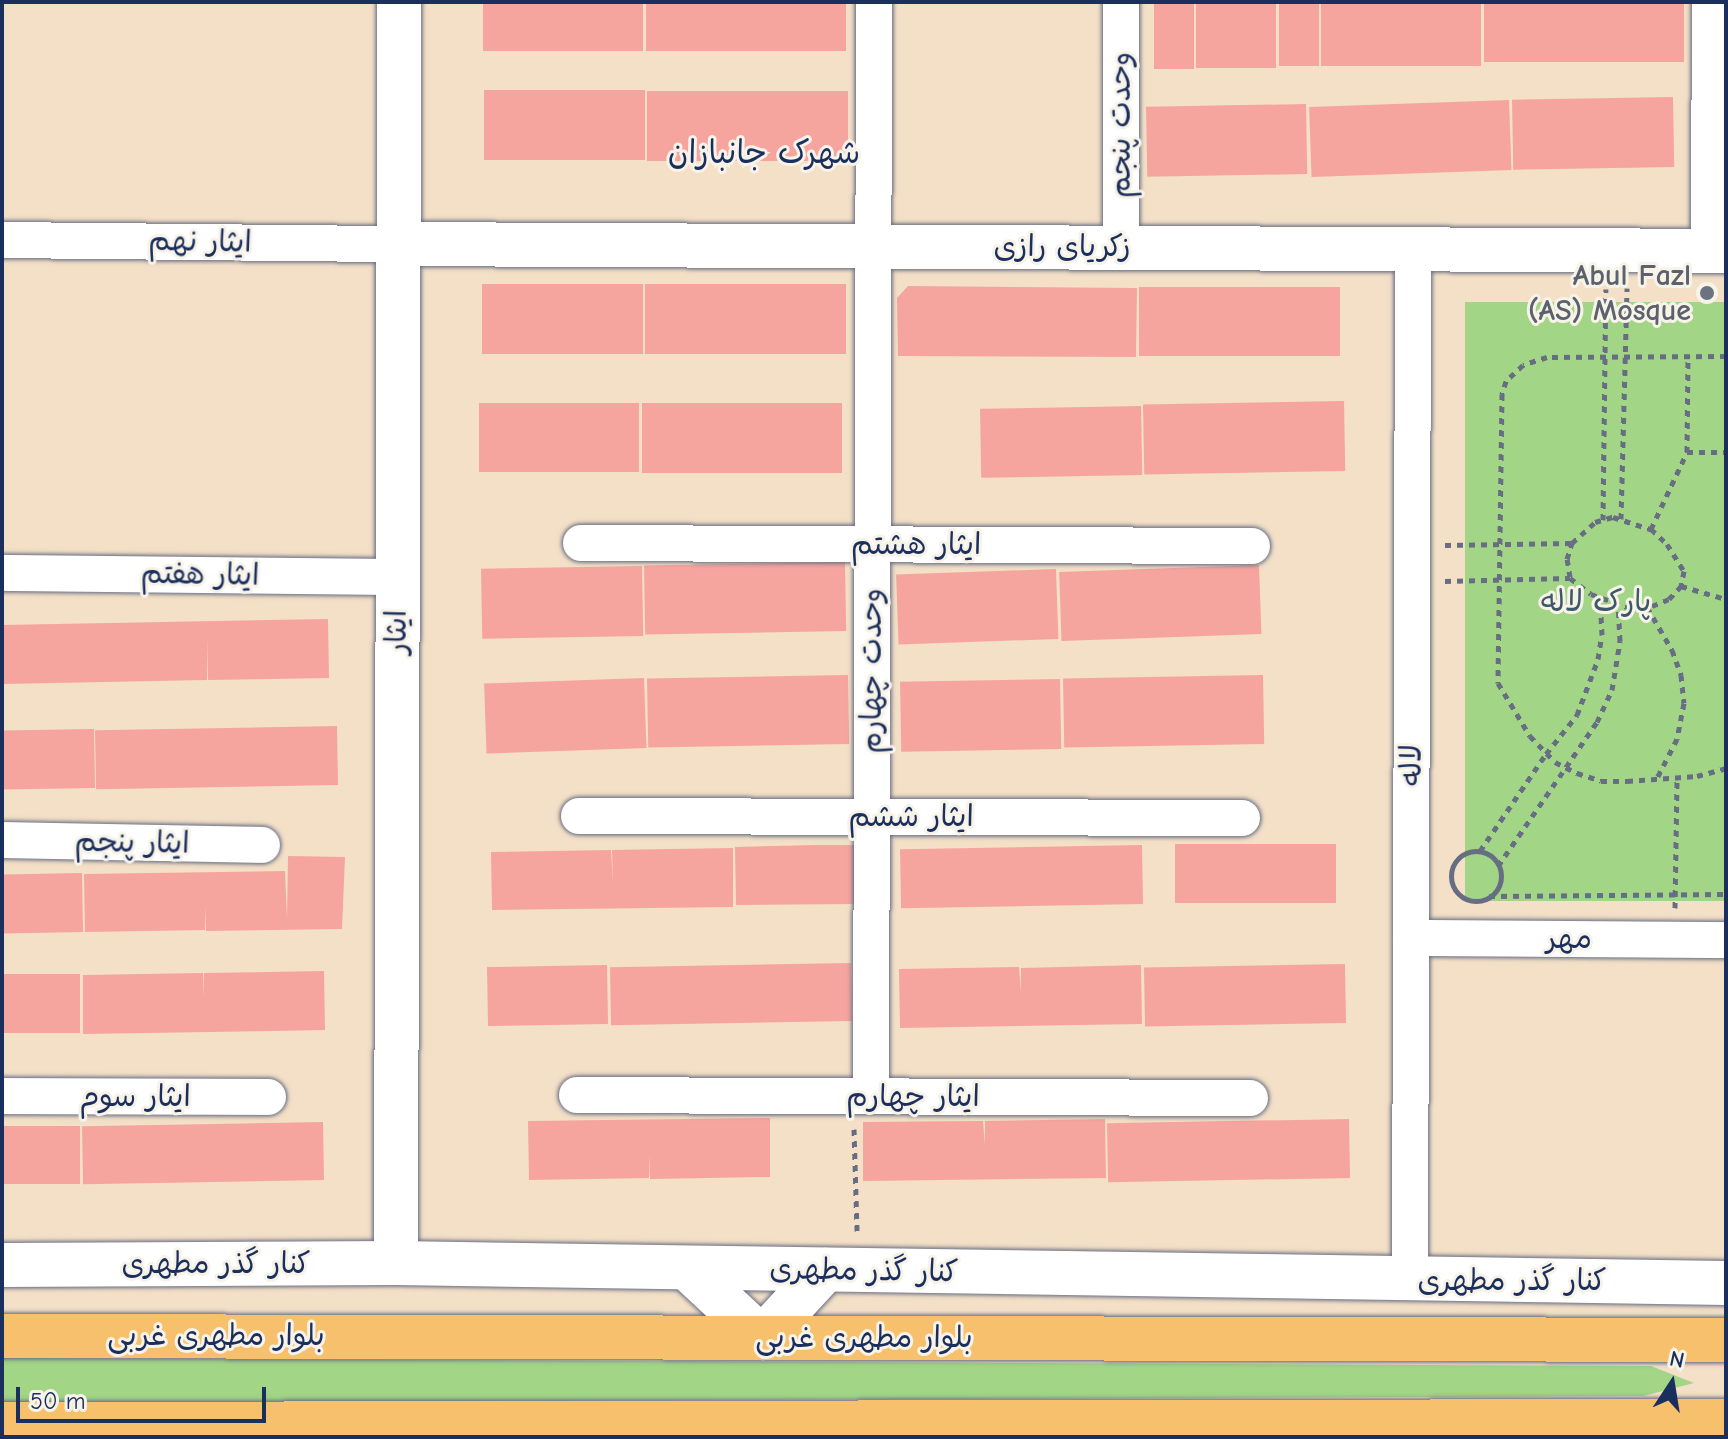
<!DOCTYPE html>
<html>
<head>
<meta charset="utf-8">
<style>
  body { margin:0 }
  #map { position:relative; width:1728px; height:1439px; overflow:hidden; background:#f4e0c7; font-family:"Comic Neue","Playpen Sans Arabic",sans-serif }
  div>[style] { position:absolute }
  .green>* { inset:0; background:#a2d585; transform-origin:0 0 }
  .building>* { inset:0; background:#f6a49e; transform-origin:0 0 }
  .path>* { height:5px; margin-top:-2.5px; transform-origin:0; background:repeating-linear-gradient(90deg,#676d83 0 6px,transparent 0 12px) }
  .path>.ring { margin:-2.5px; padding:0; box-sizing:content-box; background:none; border:5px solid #676d83; border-radius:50% }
  .roads { filter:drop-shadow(0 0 2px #676d83) drop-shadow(0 0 2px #676d83) }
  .minor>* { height:36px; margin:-18px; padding:0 18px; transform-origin:18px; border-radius:18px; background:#fff }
  .tertiary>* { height:44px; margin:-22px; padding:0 22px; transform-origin:22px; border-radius:22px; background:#fff }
  .primary>* { height:44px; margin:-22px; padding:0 22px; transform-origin:22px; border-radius:22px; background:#f7c06c }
  .dots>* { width:22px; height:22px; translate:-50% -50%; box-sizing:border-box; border:4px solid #f7f3e8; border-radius:50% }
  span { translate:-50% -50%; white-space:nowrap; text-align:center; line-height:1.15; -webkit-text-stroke:6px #f7f3e8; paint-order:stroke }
  .street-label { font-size:30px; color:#1b2f5e }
  .worship-label { font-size:30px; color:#5b616d; font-weight:700 }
  .right { translate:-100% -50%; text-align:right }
  .park-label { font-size:30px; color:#3d5868 }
  .neighbourhood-label { font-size:32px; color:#1b2f5e }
  .frame { position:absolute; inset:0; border:4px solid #1b2f5e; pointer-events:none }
  .north { position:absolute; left:1632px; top:1343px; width:80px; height:80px; -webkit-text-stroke:6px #f7f3e8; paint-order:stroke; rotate:12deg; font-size:22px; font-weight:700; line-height:32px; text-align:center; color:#1b2f5e }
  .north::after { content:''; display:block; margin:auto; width:28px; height:36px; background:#1b2f5e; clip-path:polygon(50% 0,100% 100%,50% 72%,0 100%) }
  .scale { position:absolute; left:16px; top:1387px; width:250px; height:36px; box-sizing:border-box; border:4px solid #1b2f5e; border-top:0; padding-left:10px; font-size:24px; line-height:28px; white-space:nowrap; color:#1b2f5e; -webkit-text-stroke:6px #f7f3e8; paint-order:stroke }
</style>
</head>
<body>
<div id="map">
  <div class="green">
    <div style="left:1465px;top:302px;width:261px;height:599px"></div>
    <div style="clip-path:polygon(2px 1358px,1651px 1366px,1694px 1383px,1643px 1396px,2px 1403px)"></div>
  </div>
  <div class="building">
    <div style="left:483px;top:2px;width:160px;height:49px"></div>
    <div style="left:646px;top:2px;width:200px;height:49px"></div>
    <div style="left:1154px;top:2px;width:40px;height:67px"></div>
    <div style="left:1196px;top:2px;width:80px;height:66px"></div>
    <div style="left:1279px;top:2px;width:40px;height:64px"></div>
    <div style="left:1321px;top:2px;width:160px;height:64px"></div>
    <div style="left:1484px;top:2px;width:200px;height:60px"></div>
    <div style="left:484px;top:90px;width:161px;height:70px"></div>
    <div style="left:647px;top:91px;width:201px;height:70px"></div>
    <div style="left:1673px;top:97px;width:70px;height:161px;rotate:89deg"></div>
    <div style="left:1509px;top:100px;width:70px;height:200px;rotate:88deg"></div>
    <div style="left:1306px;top:104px;width:70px;height:160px;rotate:89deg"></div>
    <div style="left:482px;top:284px;width:161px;height:70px"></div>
    <div style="left:645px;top:284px;width:201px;height:70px"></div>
    <div style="clip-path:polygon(908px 286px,1137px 288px,1136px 357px,898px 356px,897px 298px)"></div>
    <div style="left:1139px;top:287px;width:201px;height:69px"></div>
    <div style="left:1344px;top:401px;width:70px;height:201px;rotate:89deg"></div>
    <div style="left:479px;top:403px;width:160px;height:69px"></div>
    <div style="left:642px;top:403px;width:200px;height:70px"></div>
    <div style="left:1141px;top:406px;width:69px;height:161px;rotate:89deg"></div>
    <div style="left:845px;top:562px;width:69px;height:201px;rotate:89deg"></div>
    <div style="left:1259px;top:565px;width:69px;height:200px;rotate:88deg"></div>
    <div style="left:642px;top:566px;width:70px;height:161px;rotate:89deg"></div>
    <div style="left:1056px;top:569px;width:70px;height:160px;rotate:88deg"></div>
    <div style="clip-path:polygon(328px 619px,329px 678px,208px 680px,207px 639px,207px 680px,2px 684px,2px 625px)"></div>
    <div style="left:848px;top:675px;width:69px;height:201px;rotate:89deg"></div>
    <div style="left:1263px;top:675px;width:69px;height:200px;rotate:89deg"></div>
    <div style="left:644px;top:678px;width:70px;height:160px;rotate:88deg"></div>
    <div style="left:1060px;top:679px;width:70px;height:160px;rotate:89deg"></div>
    <div style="left:337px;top:726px;width:59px;height:242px;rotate:89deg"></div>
    <div style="left:94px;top:729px;width:59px;height:92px;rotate:89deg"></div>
    <div style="left:1336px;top:844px;width:59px;height:161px;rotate:90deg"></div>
    <div style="clip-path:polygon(816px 845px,856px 845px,856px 904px,736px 905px,735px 847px)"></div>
    <div style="left:1142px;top:845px;width:59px;height:242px;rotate:89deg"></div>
    <div style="clip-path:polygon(733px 848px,733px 907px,492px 910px,491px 852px,611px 850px,613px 884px,612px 850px)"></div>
    <div style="clip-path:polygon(288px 856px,345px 857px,342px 929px,206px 931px,205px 906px,205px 930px,85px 932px,84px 874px,285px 871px,287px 920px)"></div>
    <div style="left:82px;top:873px;width:59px;height:80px;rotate:89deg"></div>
    <div style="left:851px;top:963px;width:58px;height:241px;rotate:89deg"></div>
    <div style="left:1345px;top:964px;width:59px;height:201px;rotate:89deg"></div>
    <div style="left:607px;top:965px;width:59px;height:120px;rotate:89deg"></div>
    <div style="clip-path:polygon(1141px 965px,1142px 1024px,900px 1028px,899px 969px,1019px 967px,1021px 992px,1021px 968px)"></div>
    <div style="clip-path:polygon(324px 971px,325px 1030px,83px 1034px,83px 975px,203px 973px,204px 998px,204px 973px)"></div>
    <div style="left:80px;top:974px;width:59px;height:78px;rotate:90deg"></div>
    <div style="clip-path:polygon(770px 1118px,770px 1177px,650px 1179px,649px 1154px,649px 1178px,529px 1180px,528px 1121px)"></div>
    <div style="clip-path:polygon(1105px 1119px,1106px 1178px,863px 1181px,863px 1122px,983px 1121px,985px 1145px,985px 1121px)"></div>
    <div style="left:1349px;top:1119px;width:59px;height:242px;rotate:89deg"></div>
    <div style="left:323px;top:1122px;width:58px;height:241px;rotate:89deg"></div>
    <div style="left:80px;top:1126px;width:58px;height:78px;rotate:90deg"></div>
  </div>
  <div class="path">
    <div style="left:1726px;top:356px;width:179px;rotate:179.7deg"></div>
    <div style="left:1547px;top:357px;width:25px;rotate:162deg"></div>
    <div style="left:1523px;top:365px;width:23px;rotate:137deg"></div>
    <div style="left:1506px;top:381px;width:14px;rotate:107deg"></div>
    <div style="left:1502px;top:394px;width:289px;rotate:90.8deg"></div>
    <div style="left:1498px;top:683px;width:62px;rotate:58.9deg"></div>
    <div style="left:1530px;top:736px;width:36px;rotate:46deg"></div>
    <div style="left:1555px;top:762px;width:25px;rotate:27deg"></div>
    <div style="left:1577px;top:773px;width:25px;rotate:18deg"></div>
    <div style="left:1601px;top:781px;width:26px"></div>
    <div style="left:1627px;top:781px;width:70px;rotate:-4.1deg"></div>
    <div style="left:1697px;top:776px;width:30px;rotate:-15deg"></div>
    <div style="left:1687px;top:452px;width:39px"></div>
    <div style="left:1621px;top:519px;width:231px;rotate:-88.5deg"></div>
    <div style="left:1603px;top:520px;width:231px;rotate:-89.3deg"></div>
    <div style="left:1651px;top:529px;width:85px;rotate:-64.9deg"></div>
    <div style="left:1687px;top:452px;width:96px;rotate:-89.4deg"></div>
    <div style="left:1445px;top:545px;width:127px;rotate:-0.9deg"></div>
    <div style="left:1572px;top:543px;width:31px;rotate:-42deg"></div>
    <div style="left:1595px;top:522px;width:19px;rotate:-16deg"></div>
    <div style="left:1613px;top:517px;width:40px;rotate:18deg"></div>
    <div style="left:1651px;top:529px;width:22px;rotate:43deg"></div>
    <div style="left:1667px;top:544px;width:32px;rotate:58deg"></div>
    <div style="left:1684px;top:571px;width:15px;rotate:101deg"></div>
    <div style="left:1570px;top:577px;width:18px;rotate:-99deg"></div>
    <div style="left:1567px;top:559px;width:17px;rotate:-73deg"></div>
    <div style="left:1445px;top:581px;width:125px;rotate:-1.4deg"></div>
    <div style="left:1570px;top:578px;width:26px;rotate:37deg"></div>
    <div style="left:1591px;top:594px;width:41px;rotate:19.7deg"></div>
    <div style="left:1630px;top:608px;width:22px;rotate:-5deg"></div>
    <div style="left:1652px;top:606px;width:18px;rotate:-22deg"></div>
    <div style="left:1669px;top:599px;width:18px;rotate:-47deg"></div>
    <div style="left:1681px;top:586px;width:47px;rotate:16.1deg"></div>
    <div style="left:1647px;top:607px;width:50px;rotate:59.8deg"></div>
    <div style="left:1672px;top:650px;width:27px;rotate:70deg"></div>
    <div style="left:1681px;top:675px;width:28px;rotate:84deg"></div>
    <div style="left:1684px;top:703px;width:37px;rotate:101deg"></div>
    <div style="left:1677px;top:739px;width:44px;rotate:117.1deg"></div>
    <div style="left:1480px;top:851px;width:117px;rotate:-55.8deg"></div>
    <div style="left:1546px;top:754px;width:50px;rotate:-51.5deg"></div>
    <div style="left:1577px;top:715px;width:60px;rotate:-69.4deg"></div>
    <div style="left:1598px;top:659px;width:24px;rotate:-81deg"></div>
    <div style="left:1602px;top:635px;width:37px;rotate:-93deg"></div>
    <div class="ring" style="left:1451px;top:851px;width:45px;height:45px"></div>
    <div style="left:1498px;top:866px;width:175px;rotate:-55.5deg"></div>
    <div style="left:1597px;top:722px;width:35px;rotate:-65deg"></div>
    <div style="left:1612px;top:690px;width:50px;rotate:-80.7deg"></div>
    <div style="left:1620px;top:641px;width:36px;rotate:-93deg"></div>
    <div style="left:1489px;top:896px;width:237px;rotate:-0.5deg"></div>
    <div style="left:1675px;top:908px;width:131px;rotate:-89.1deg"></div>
    <div style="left:854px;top:1129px;width:102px;rotate:88.3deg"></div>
  </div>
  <div class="roads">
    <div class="minor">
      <div style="left:2px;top:240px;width:396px;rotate:0.6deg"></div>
      <div style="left:1121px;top:248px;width:246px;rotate:-90deg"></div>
      <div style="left:1709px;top:251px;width:249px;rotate:-89.8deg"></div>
      <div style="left:581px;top:543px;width:671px;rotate:0.26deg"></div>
      <div style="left:2px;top:573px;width:396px;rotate:0.6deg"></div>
      <div style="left:579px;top:816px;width:663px;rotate:0.17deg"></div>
      <div style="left:2px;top:840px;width:260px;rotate:1.1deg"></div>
      <div style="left:1411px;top:938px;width:315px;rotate:0.4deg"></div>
      <div style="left:577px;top:1095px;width:673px;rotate:0.26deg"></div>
      <div style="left:2px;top:1096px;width:266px;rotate:0.2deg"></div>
      <div style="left:871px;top:1096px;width:1094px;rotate:-89.84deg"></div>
      <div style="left:1410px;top:1280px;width:1030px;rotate:-89.83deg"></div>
    </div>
    <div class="tertiary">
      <div style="left:398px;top:244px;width:1328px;rotate:0.3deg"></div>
      <div style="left:396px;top:1263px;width:1261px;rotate:-89.86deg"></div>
      <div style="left:2px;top:1265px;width:394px;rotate:-0.3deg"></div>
      <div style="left:396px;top:1263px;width:1330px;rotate:0.86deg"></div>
      <div style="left:687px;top:1268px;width:103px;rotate:43deg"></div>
      <div style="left:762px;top:1338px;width:93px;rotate:-47.2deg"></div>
    </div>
    <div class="primary">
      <div style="left:2px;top:1336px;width:1724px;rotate:0.13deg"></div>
      <div style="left:2px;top:1424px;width:1724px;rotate:-0.1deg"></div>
    </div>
  </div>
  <div class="dots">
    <div style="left:1707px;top:293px;background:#6b7280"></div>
  </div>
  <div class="street-label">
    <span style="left:1121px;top:125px;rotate:-90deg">وحدت پنجم</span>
    <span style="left:200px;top:242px;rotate:1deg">ایثار نهم</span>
    <span style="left:1062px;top:247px">زکریای رازی</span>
    <span style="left:916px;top:545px">ایثار هشتم</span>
    <span style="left:200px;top:575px;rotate:1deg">ایثار هفتم</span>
    <span style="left:397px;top:632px;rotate:-90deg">ایثار</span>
    <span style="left:872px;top:671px;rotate:-90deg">وحدت چهارم</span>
    <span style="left:1412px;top:765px;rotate:-90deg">لاله</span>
    <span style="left:911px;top:817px">ایثار ششم</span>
    <span style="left:132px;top:843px;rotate:1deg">ایثار پنجم</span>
    <span style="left:1569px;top:939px">مهر</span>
    <span style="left:135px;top:1097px">ایثار سوم</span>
    <span style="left:913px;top:1097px">ایثار چهارم</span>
    <span style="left:216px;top:1264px">کنار گذر مطهری</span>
    <span style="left:864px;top:1271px;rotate:1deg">کنار گذر مطهری</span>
    <span style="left:1512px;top:1281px">کنار گذر مطهری</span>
    <span style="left:216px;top:1336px">بلوار مطهری غربی</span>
    <span style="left:864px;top:1338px">بلوار مطهری غربی</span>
  </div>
  <div class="worship-label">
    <span class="right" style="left:1691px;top:293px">Abul Fazl<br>(AS) Mosque</span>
  </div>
  <div class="park-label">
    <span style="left:1596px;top:602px">پارک لاله</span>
  </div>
  <div class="neighbourhood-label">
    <span style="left:764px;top:153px">شهرک جانبازان</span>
  </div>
  <div class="frame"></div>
  <div class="north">N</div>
  <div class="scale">50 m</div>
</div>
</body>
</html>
